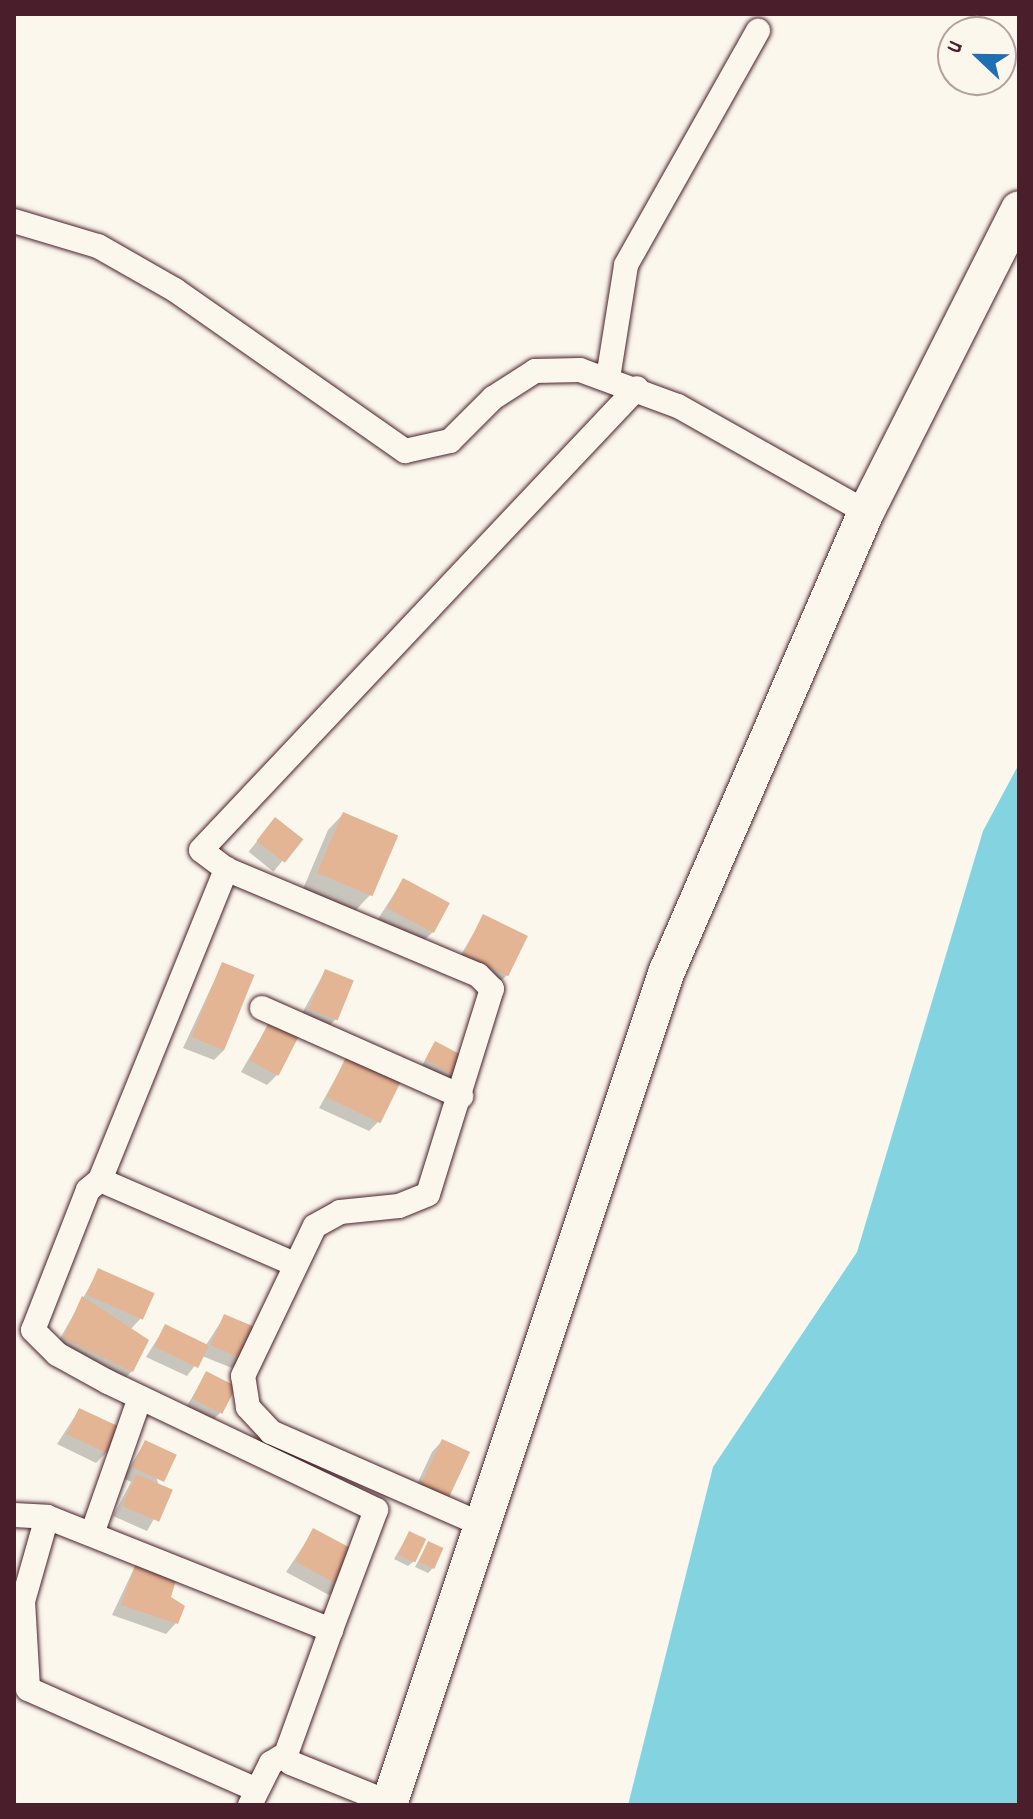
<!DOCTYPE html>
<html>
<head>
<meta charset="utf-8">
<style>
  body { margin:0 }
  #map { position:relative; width:1033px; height:1819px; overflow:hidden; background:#fbf7ec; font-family:Dekko,sans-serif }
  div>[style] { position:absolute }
  .water>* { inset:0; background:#83d3e0 }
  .shadow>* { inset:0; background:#0003; transform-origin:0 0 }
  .building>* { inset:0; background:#e4b594; transform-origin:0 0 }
  .roads { filter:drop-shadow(0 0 2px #4a1f2b) drop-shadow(0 0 2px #4a1f2b) }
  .minor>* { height:24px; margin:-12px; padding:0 12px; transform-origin:12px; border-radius:12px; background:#fbf7ec }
  .secondary>* { height:36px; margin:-18px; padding:0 18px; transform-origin:18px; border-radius:18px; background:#fbf7ec }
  span { translate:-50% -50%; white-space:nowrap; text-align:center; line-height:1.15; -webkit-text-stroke:8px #fbf7ec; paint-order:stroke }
  .frame { position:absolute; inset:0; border:16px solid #4a1f2b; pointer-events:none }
  .north { position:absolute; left:937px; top:16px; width:80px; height:80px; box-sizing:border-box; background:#fbf7ec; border:2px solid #b4a19f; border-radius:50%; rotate:292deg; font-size:22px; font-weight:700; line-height:32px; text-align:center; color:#4a1f2b }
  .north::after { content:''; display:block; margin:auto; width:28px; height:36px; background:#1f6fb2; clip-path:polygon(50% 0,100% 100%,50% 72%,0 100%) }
</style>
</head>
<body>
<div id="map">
  <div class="water">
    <div style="clip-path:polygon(1019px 764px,1019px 1805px,628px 1805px,713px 1467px,857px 1252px,983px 831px)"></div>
  </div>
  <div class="shadow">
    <div style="clip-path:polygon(343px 814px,370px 895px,355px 911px,303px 889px,328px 830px)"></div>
    <div style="left:275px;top:819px;width:32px;height:42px;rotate:39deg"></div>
    <div style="clip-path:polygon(403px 880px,433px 932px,422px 942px,378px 919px)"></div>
    <div style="clip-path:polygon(483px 917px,507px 975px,497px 985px,455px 965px)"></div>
    <div style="clip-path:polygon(222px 964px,224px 1050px,214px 1060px,183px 1048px)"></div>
    <div style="clip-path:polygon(325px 971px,335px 1020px,325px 1030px,299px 1019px)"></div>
    <div style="clip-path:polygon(271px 1020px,277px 1075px,267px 1085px,241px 1072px)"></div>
    <div style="clip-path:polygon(435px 1044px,467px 1060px,453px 1081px,422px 1065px)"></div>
    <div style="clip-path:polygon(348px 1056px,379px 1121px,369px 1131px,319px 1108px)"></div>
    <div style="clip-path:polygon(99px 1270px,141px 1318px,130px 1330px,132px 1371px,121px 1382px,54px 1349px)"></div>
    <div style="clip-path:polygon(224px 1317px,242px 1357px,232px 1368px,202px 1356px,187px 1376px,146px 1357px,165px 1327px,206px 1345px)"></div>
    <div style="clip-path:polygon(207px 1374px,220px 1413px,210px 1423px,184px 1410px)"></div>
    <div style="clip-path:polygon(79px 1410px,106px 1453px,96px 1463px,57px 1444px)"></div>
    <div style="clip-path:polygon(442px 1441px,468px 1453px,411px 1497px,432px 1452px)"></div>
    <div style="clip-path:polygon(145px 1442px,159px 1486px,170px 1491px,147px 1531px,113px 1516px,131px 1482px,123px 1478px)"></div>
    <div style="clip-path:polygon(314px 1530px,339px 1585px,329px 1595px,286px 1572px)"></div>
    <div style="clip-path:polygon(409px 1533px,413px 1562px,408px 1566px,394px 1559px)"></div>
    <div style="clip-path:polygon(428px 1543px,433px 1568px,428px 1573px,415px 1567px)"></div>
    <div style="clip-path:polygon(137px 1562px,168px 1597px,176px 1623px,166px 1634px,112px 1615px)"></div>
  </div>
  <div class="building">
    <div style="left:343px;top:812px;width:60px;height:66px;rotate:23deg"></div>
    <div style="left:275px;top:817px;width:36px;height:30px;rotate:38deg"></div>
    <div style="left:403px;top:878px;width:53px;height:34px;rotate:28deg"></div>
    <div style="left:483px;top:914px;width:50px;height:45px;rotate:26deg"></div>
    <div style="left:222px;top:962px;width:35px;height:81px;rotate:22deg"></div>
    <div style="left:325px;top:969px;width:31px;height:43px;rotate:22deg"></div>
    <div style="left:271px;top:1018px;width:33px;height:48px;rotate:27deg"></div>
    <div style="left:435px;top:1041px;width:38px;height:21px;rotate:28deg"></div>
    <div style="left:348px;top:1053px;width:60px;height:49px;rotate:26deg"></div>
    <div style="left:98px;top:1268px;width:62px;height:29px;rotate:24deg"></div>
    <div style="clip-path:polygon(82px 1296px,149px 1340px,133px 1372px,63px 1338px)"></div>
    <div style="left:224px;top:1314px;width:36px;height:34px;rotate:23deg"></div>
    <div style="left:165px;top:1324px;width:49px;height:25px;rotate:26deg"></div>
    <div style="left:206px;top:1371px;width:34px;height:31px;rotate:27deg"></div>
    <div style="left:79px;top:1408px;width:47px;height:29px;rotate:25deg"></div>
    <div style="left:442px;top:1439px;width:31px;height:53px;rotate:25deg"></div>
    <div style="left:145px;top:1440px;width:35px;height:30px;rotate:25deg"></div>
    <div style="left:136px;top:1474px;width:40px;height:35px;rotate:23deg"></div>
    <div style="left:313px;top:1528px;width:52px;height:38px;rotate:28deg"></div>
    <div style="left:409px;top:1531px;width:19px;height:26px;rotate:25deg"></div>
    <div style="left:428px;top:1541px;width:17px;height:23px;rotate:24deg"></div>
    <div style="clip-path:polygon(137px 1560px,178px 1574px,171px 1597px,185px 1606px,178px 1624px,121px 1605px)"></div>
  </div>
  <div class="roads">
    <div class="minor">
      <div style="left:14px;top:221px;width:88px;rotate:16.6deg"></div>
      <div style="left:98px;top:246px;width:89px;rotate:29.7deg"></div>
      <div style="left:175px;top:290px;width:281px;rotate:35deg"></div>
      <div style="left:405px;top:451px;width:46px;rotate:-12.5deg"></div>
      <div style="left:450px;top:441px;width:61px;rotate:-45deg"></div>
      <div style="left:493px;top:398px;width:50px;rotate:-32.7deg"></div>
      <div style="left:535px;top:371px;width:45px;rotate:-1.3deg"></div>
      <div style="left:580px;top:370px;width:104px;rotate:20.2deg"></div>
      <div style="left:678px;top:406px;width:216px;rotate:29.4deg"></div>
      <div style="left:608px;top:378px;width:114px;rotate:-80.9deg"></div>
      <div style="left:626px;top:265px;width:269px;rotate:-60.6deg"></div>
      <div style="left:262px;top:1008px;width:218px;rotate:23.9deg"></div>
      <div style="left:100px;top:1180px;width:336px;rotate:-67.9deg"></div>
      <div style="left:292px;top:1263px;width:209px;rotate:-156.6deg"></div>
      <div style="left:100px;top:1180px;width:16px;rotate:140deg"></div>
      <div style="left:88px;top:1190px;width:150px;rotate:111.4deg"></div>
      <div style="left:33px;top:1330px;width:34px;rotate:45deg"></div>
      <div style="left:57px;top:1354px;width:58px;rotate:28.8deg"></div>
      <div style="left:108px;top:1382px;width:297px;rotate:25.5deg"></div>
      <div style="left:376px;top:1510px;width:128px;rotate:110.6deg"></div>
      <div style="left:14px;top:1515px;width:33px;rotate:3deg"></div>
      <div style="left:47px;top:1517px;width:306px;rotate:21.7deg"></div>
      <div style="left:331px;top:1630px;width:132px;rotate:109.9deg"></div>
      <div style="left:286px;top:1754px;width:10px;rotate:61deg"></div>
      <div style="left:291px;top:1763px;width:107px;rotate:22deg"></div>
      <div style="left:47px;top:1517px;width:87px;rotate:105.9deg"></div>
      <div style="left:23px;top:1601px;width:88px;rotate:86.7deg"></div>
      <div style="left:28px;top:1689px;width:250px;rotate:23.8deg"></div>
      <div style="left:485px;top:1526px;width:234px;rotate:-156.3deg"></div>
      <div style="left:271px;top:1432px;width:34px;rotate:-133deg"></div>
      <div style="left:248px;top:1407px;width:31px;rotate:-99deg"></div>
      <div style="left:243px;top:1376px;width:166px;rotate:-64.4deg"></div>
      <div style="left:315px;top:1226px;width:29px;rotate:-29deg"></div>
      <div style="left:340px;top:1212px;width:59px;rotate:-5.8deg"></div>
      <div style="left:399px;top:1206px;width:31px;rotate:-22deg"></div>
      <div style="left:428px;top:1194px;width:215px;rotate:-72.7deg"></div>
      <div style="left:492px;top:989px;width:20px;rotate:-135deg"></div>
      <div style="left:478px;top:975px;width:273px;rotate:-157.2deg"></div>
      <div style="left:226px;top:869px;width:31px;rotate:-143deg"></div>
      <div style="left:201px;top:850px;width:635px;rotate:-46.66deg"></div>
      <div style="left:92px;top:1534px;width:144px;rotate:-70.6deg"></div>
      <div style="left:250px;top:1805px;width:47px;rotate:-63.4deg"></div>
      <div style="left:271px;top:1763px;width:17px;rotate:-31deg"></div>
    </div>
    <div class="secondary">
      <div style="left:389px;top:1805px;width:879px;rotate:-71.57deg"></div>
      <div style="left:667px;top:971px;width:500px;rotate:-66.56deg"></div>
      <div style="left:866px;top:512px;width:339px;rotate:-63.2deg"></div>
    </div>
  </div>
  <div class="frame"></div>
  <div class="north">U</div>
</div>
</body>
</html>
